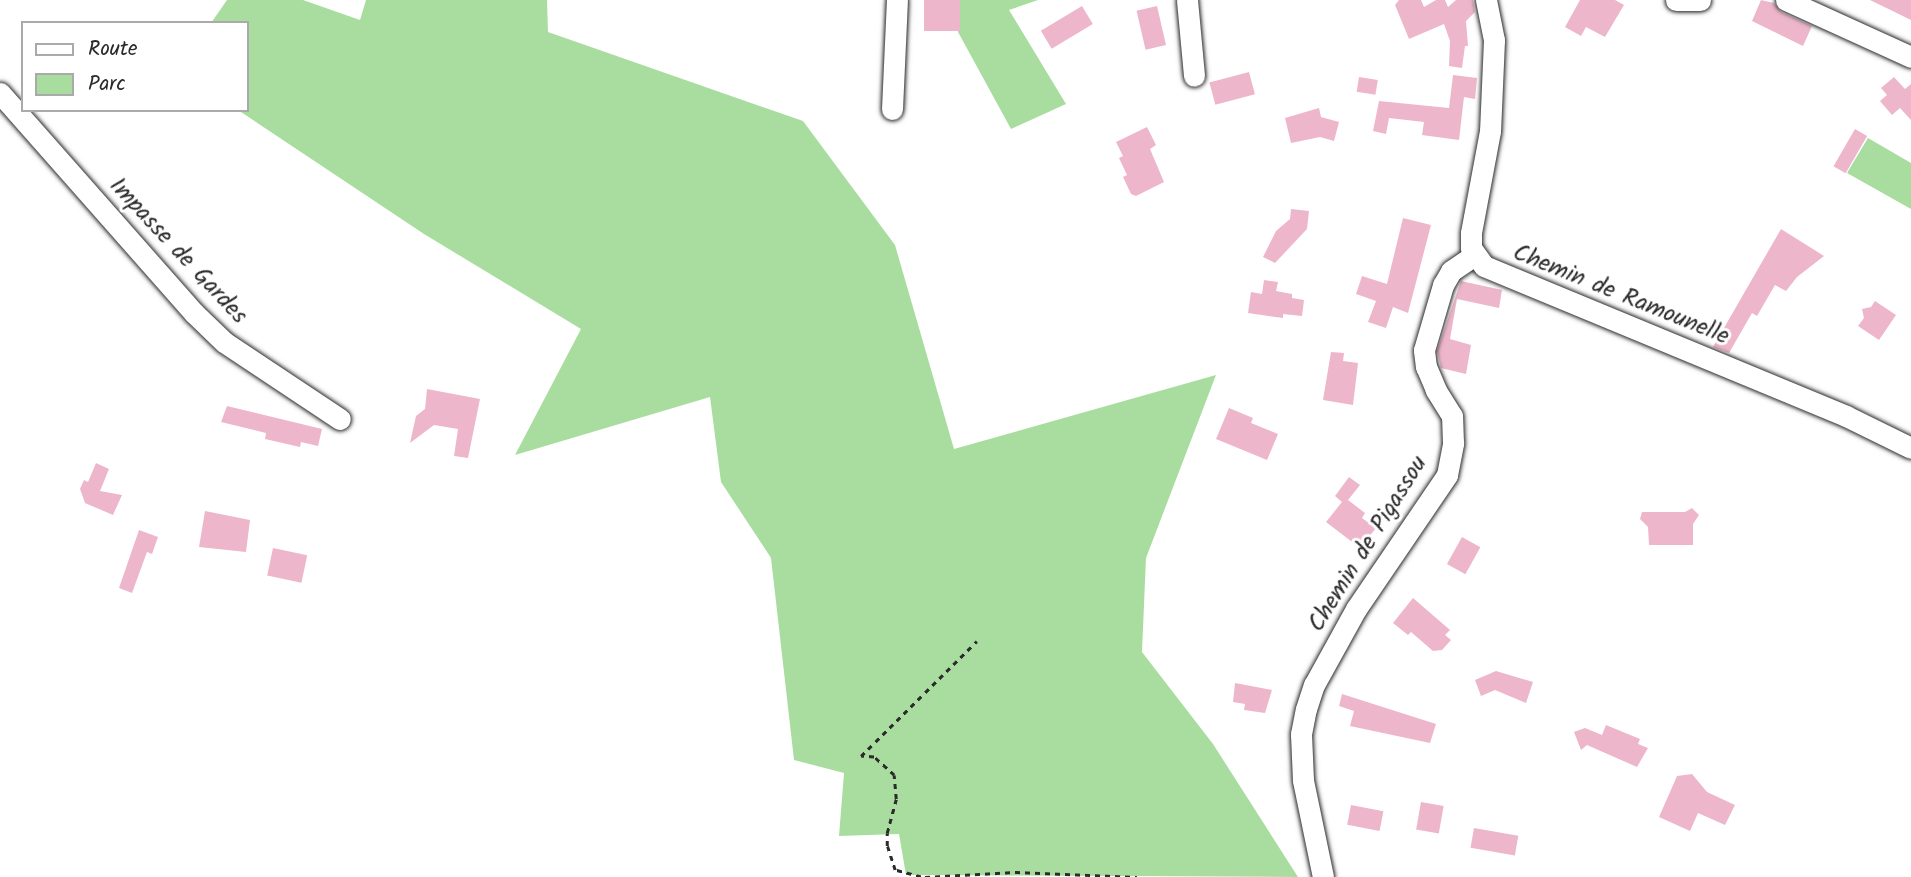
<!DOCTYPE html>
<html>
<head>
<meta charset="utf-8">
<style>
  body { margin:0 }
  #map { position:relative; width:1911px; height:877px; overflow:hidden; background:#fff; font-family:Kalam,sans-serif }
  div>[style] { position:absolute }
  .green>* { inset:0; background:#a9dd9f }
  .building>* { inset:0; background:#eeb6cb; transform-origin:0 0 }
  .path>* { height:2.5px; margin-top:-1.25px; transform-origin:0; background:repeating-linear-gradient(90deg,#2b2b2b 0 5px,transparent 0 10px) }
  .roads { filter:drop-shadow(0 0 2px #2b2b2b) drop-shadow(0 0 2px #2b2b2b) }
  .minor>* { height:21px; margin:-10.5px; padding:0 10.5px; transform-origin:10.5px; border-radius:10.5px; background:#fff }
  span { translate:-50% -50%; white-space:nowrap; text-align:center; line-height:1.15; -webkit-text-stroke:6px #fff; paint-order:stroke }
  .street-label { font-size:24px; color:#2b2b2b }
  .legend { position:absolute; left:21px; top:21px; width:228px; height:91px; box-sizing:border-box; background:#fff; border:2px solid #aaa; margin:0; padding:9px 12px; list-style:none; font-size:21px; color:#2b2b2b }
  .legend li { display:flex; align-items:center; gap:14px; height:35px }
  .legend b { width:35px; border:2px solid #aaa }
</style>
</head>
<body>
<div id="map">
  <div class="green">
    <div style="clip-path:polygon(227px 0,303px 0,360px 20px,366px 0,547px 0,548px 32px,803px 121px,895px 245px,954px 449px,1216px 375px,1146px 558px,1142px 652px,1213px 744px,1298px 877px,906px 875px,899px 834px,839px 836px,844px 773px,794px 760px,771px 558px,721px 482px,710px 397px,515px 455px,581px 329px,424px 234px,238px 110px,247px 110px,247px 23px,211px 23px)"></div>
    <div style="clip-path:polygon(960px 0,1038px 0,1009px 10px,1066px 104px,1011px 129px,958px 32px)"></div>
    <div style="clip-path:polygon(1868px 138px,1911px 163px,1911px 209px,1847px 173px)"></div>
  </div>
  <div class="building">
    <div style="left:924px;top:0;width:36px;height:31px"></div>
    <div style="clip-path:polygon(1399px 0,1421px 0,1424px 7px,1436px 0,1445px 0,1448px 7px,1456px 0,1473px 0,1475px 12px,1466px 21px,1468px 46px,1465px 46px,1462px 68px,1449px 66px,1450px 41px,1444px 24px,1409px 39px,1395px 5px)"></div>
    <div style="clip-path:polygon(1580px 0,1615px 0,1624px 5px,1605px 37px,1586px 27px,1581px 36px,1565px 27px)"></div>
    <div style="clip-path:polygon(1761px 0,1774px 3px,1781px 12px,1812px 26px,1803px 46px,1752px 21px)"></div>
    <div style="clip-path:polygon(1870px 0,1911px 0,1911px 20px)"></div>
    <div style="left:1082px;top:6px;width:21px;height:48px;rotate:59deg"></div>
    <div style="left:1157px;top:6px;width:40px;height:21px;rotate:77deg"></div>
    <div style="left:1249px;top:72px;width:23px;height:41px;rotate:75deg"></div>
    <div style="clip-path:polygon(1453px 75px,1477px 78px,1475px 99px,1464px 97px,1459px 140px,1422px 135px,1424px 122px,1389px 118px,1386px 134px,1373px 131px,1379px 101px,1449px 108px)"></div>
    <div style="left:1359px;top:77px;width:19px;height:15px;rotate:9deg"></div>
    <div style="clip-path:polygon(1894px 77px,1905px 89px,1911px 84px,1911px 120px,1900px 108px,1892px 115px,1880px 101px,1887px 95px,1881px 88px)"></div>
    <div style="clip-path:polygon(1319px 108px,1321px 117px,1339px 122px,1334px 141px,1320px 137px,1291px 143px,1285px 118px)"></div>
    <div style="clip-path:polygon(1147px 127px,1156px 145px,1150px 149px,1164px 182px,1136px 196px,1131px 194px,1123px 177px,1127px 175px,1119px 158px,1123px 156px,1116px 142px)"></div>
    <div style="left:1855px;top:129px;width:14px;height:43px;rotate:30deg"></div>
    <div style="clip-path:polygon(1291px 209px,1309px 211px,1307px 229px,1275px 263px,1263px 257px,1276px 231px,1290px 219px)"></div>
    <div style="clip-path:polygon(1403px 218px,1431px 225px,1408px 313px,1393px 307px,1386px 328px,1368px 322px,1376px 301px,1356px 294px,1362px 276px,1387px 284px)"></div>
    <div style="clip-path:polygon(1781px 229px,1824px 256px,1797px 277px,1786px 291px,1775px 285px,1757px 316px,1752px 313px,1729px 353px,1713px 347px)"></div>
    <div style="clip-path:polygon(1264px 280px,1278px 282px,1276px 291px,1292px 294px,1292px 298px,1304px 300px,1302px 316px,1283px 314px,1283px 318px,1248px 313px,1251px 292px,1262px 294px)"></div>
    <div style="clip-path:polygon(1461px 281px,1502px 290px,1499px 308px,1457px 299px,1450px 339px,1471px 345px,1466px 374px,1441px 368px,1437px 351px)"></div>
    <div style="clip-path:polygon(1875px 301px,1896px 315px,1879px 340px,1858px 326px,1864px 318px,1862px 309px,1871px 307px)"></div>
    <div style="clip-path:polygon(1331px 352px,1344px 353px,1343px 361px,1358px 363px,1353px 405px,1323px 400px)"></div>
    <div style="clip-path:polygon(427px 389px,480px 399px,468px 458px,454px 456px,458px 429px,434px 425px,410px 443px,416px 416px,425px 409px)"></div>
    <div style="clip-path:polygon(227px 406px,322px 429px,318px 446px,301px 442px,300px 447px,265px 439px,266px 433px,221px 422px)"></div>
    <div style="clip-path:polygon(1229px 408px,1253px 418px,1251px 423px,1278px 434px,1267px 460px,1216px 439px)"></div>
    <div style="clip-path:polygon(96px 463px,109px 469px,100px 491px,122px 495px,113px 515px,85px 503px,80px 489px,84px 480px,88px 482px)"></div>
    <div style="clip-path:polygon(1349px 477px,1360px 485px,1348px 500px,1365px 513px,1362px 518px,1376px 528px,1360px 548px,1326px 522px,1342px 502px,1335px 496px)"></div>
    <div style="clip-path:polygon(1692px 508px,1699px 515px,1693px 524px,1693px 545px,1649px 545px,1648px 527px,1640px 519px,1642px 512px,1685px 512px)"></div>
    <div style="clip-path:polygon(205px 511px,250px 520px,246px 552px,199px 547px)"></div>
    <div style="clip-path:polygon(139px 530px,158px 537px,152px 554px,147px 552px,132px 593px,119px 588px)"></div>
    <div style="left:1462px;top:537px;width:21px;height:31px;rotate:29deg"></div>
    <div style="left:273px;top:548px;width:35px;height:28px;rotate:12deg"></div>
    <div style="clip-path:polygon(1413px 598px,1450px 630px,1445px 635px,1451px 640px,1442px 650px,1433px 651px,1411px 632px,1408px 635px,1393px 623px)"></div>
    <div style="clip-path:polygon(1496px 671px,1533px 682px,1526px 703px,1495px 690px,1481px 696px,1475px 680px)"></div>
    <div style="clip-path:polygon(1235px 683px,1272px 690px,1265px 713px,1244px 710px,1245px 704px,1233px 702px)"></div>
    <div style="clip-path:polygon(1342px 694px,1436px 724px,1430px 743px,1350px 726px,1354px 711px,1339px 706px)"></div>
    <div style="clip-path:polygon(1606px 725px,1640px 739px,1638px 744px,1648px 748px,1637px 767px,1587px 745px,1581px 750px,1574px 732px,1585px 728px,1602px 735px)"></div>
    <div style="clip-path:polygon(1692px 774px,1707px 792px,1735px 805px,1725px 825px,1698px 813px,1690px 831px,1659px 817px,1677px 776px)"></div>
    <div style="left:1421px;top:802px;width:23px;height:28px;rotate:10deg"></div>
    <div style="left:1351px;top:805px;width:33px;height:20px;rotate:11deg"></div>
    <div style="left:1474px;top:828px;width:45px;height:20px;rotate:10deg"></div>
  </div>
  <div class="path">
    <div style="left:921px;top:877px;width:27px;rotate:-165deg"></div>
    <div style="left:895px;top:870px;width:25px;rotate:-108deg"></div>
    <div style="left:887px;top:846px;width:13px;rotate:-90deg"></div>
    <div style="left:887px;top:833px;width:35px;rotate:-75deg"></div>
    <div style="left:896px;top:799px;width:24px;rotate:-95deg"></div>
    <div style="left:894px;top:775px;width:27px;rotate:-138deg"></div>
    <div style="left:874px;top:757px;width:13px;rotate:-176deg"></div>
    <div style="left:861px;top:756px;width:163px;rotate:-44.8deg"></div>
    <div style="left:925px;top:877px;width:90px;rotate:-3.2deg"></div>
    <div style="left:1015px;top:872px;width:122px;rotate:2.3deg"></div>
  </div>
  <div class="roads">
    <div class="minor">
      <div style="left:1187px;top:0;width:76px;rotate:84.7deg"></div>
      <div style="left:1486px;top:0;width:41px;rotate:78.7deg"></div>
      <div style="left:1494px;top:40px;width:91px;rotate:92.5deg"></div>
      <div style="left:1490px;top:131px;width:104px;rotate:100.6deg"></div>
      <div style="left:1471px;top:233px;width:15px;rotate:90deg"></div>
      <div style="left:1471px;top:248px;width:22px;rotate:54deg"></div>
      <div style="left:1484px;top:266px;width:392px;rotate:22.5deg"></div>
      <div style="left:1846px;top:416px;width:72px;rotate:26.2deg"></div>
      <div style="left:1676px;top:0;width:24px"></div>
      <div style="left:1786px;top:0;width:137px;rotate:24.5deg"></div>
      <div style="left:0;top:93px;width:293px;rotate:48.6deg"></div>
      <div style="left:194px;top:313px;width:42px;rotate:44deg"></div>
      <div style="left:224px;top:342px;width:139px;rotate:33.6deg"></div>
      <div style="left:892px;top:109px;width:109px;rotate:-87.4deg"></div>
      <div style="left:1323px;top:877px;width:99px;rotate:-101.7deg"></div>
      <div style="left:1303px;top:780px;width:46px;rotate:-92.5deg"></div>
      <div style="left:1301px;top:734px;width:25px;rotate:-79deg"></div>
      <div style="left:1306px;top:709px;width:25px;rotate:-72deg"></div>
      <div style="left:1314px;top:685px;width:87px;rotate:-61.1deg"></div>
      <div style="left:1356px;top:609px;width:162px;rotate:-55.8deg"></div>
      <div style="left:1447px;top:475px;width:33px;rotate:-79deg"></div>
      <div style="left:1453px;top:443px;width:27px;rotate:-92deg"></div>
      <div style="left:1452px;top:416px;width:31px;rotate:-122deg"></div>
      <div style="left:1436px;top:390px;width:25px;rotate:-113deg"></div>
      <div style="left:1426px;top:367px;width:17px;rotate:-97deg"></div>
      <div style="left:1424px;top:350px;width:68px;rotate:-73.7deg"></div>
      <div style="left:1443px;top:285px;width:16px;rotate:-60deg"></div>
      <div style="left:1451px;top:271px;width:29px;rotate:-34deg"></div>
    </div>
  </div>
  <div class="street-label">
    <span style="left:178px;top:251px;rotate:47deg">Impasse de Gardes</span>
    <span style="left:1621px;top:295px;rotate:22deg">Chemin de Ramounelle</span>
    <span style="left:1368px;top:544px;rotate:-58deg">Chemin de Pigassou</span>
  </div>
  <ul class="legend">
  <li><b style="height:9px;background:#fff"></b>Route</li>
  <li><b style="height:19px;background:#a9dd9f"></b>Parc</li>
  </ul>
</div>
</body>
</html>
